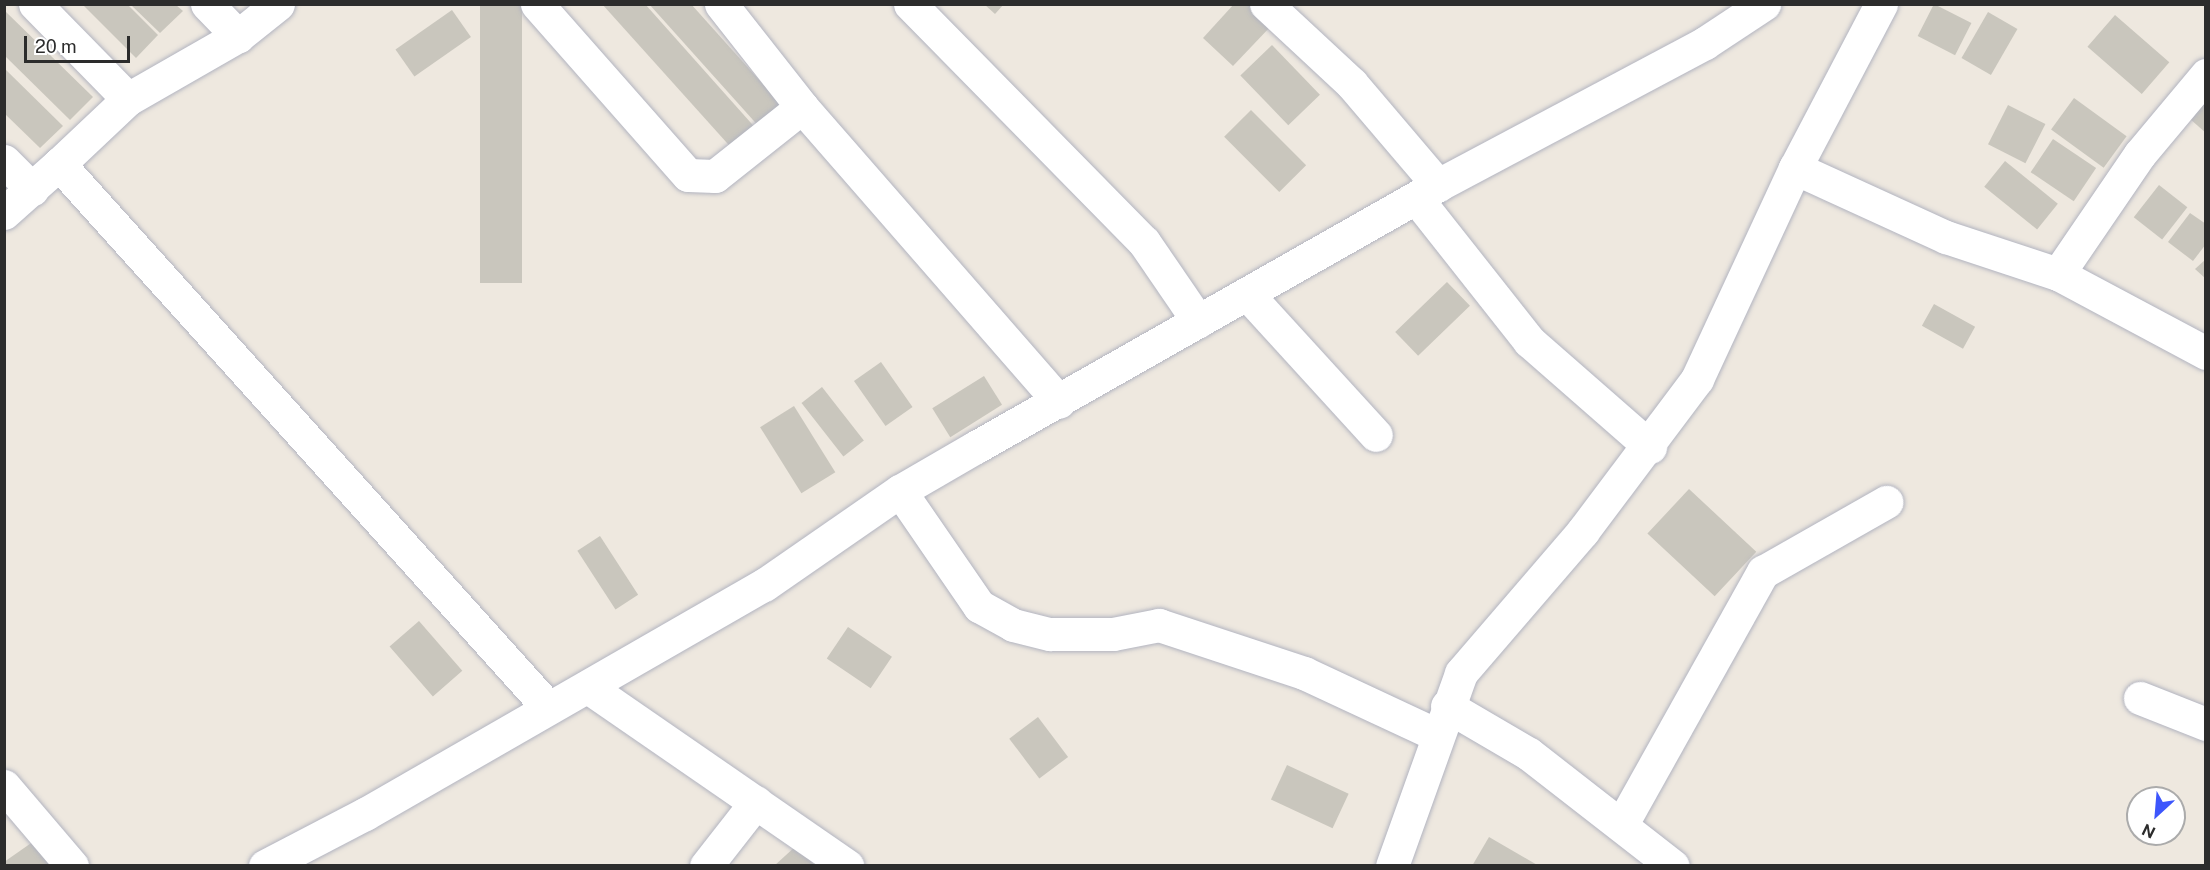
<!DOCTYPE html>
<html>
<head>
<meta charset="utf-8">
<style>
  body { margin:0 }
  #map { position:relative; width:2210px; height:870px; overflow:hidden; background:#eee8df; font-family:"Public Sans",sans-serif }
  div>[style] { position:absolute }
  .building>* { inset:0; background:#c9c6bd; transform-origin:0 0 }
  .roads { filter:drop-shadow(0 0 2px #b2b4c0) drop-shadow(0 0 2px #b2b4c0) }
  .minor>* { height:33px; margin:-16.5px; padding:0 16.5px; transform-origin:16.5px; border-radius:16.5px; background:#fff }
  span { translate:-50% -50%; white-space:nowrap; text-align:center; line-height:1.15; -webkit-text-stroke:6px #fff; paint-order:stroke }
  .frame { position:absolute; inset:0; border:6px solid #2c2c2c; pointer-events:none }
  .north { position:absolute; left:2126px; top:786px; width:60px; height:60px; box-sizing:border-box; background:#fff; border:2px solid #ababab; border-radius:50%; rotate:206deg; font-size:16px; font-weight:700; line-height:24px; text-align:center; color:#2c2c2c }
  .north::after { content:''; display:block; margin:auto; width:21px; height:27px; background:#3d56fc; clip-path:polygon(50% 0,100% 100%,50% 72%,0 100%) }
  .scale { position:absolute; left:24px; top:36px; width:106px; height:27px; box-sizing:border-box; border:3px solid #2c2c2c; border-top:0; padding-left:8px; font-size:18px; line-height:21px; white-space:nowrap; color:#2c2c2c; -webkit-text-stroke:4px #fff; paint-order:stroke }
</style>
</head>
<body>
<div id="map">
  <div class="building">
    <div style="clip-path:polygon(82px 4px,127px 4px,158px 35px,136px 58px)"></div>
    <div style="left:480px;top:4px;width:42px;height:279px"></div>
    <div style="clip-path:polygon(602px 4px,645px 4px,759px 132px,736px 153px)"></div>
    <div style="clip-path:polygon(649px 4px,691px 4px,785px 109px,762px 130px)"></div>
    <div style="clip-path:polygon(984px 4px,1004px 4px,995px 14px)"></div>
    <div style="clip-path:polygon(1234px 4px,1249px 4px,1272px 25px,1233px 66px,1203px 38px)"></div>
    <div style="left:1934px;top:4px;width:42px;height:36px;rotate:27deg"></div>
    <div style="clip-path:polygon(131px 5px,176px 5px,183px 11px,160px 33px)"></div>
    <div style="clip-path:polygon(4px 10px,93px 97px,70px 120px,4px 55px)"></div>
    <div style="left:452px;top:10px;width:33px;height:69px;rotate:55deg"></div>
    <div style="left:1988px;top:12px;width:34px;height:53px;rotate:30deg"></div>
    <div style="left:2115px;top:15px;width:72px;height:42px;rotate:41deg"></div>
    <div style="left:1272px;top:45px;width:69px;height:44px;rotate:46deg"></div>
    <div style="clip-path:polygon(4px 68px,63px 126px,40px 148px,4px 113px)"></div>
    <div style="left:2074px;top:98px;width:65px;height:39px;rotate:36deg"></div>
    <div style="clip-path:polygon(2206px 102px,2206px 133px,2190px 119px)"></div>
    <div style="left:2008px;top:105px;width:42px;height:44px;rotate:27deg"></div>
    <div style="left:1251px;top:110px;width:78px;height:38px;rotate:45deg"></div>
    <div style="left:2053px;top:139px;width:52px;height:40px;rotate:34deg"></div>
    <div style="left:2005px;top:161px;width:68px;height:33px;rotate:39deg"></div>
    <div style="left:2159px;top:185px;width:36px;height:41px;rotate:38deg"></div>
    <div style="clip-path:polygon(2190px 213px,2206px 224px,2206px 244px,2193px 261px,2168px 242px)"></div>
    <div style="clip-path:polygon(2206px 259px,2206px 279px,2195px 269px)"></div>
    <div style="left:1447px;top:282px;width:33px;height:72px;rotate:46deg"></div>
    <div style="left:1934px;top:304px;width:47px;height:25px;rotate:29deg"></div>
    <div style="left:881px;top:362px;width:55px;height:33px;rotate:55deg"></div>
    <div style="left:984px;top:376px;width:34px;height:61px;rotate:58deg"></div>
    <div style="left:822px;top:387px;width:68px;height:26px;rotate:52deg"></div>
    <div style="left:794px;top:406px;width:78px;height:40px;rotate:58deg"></div>
    <div style="left:1689px;top:489px;width:92px;height:61px;rotate:43deg"></div>
    <div style="left:600px;top:536px;width:70px;height:27px;rotate:57deg"></div>
    <div style="left:419px;top:621px;width:66px;height:39px;rotate:49deg"></div>
    <div style="left:848px;top:627px;width:53px;height:38px;rotate:34deg"></div>
    <div style="left:1038px;top:717px;width:50px;height:36px;rotate:53deg"></div>
    <div style="left:1287px;top:765px;width:68px;height:38px;rotate:25deg"></div>
    <div style="clip-path:polygon(1489px 837px,1539px 866px,1472px 866px)"></div>
    <div style="clip-path:polygon(37px 839px,56px 866px,4px 866px,4px 862px)"></div>
    <div style="clip-path:polygon(797px 845px,815px 866px,774px 866px)"></div>
  </div>
  <div class="roads">
    <div class="minor">
      <div style="left:35px;top:4px;width:133px;rotate:45.6deg"></div>
      <div style="left:207px;top:4px;width:45px;rotate:45.9deg"></div>
      <div style="left:278px;top:4px;width:51px;rotate:141.3deg"></div>
      <div style="left:238px;top:36px;width:127px;rotate:150.2deg"></div>
      <div style="left:128px;top:99px;width:95px;rotate:136.7deg"></div>
      <div style="left:59px;top:164px;width:728px;rotate:48.01deg"></div>
      <div style="left:537px;top:4px;width:228px;rotate:48.6deg"></div>
      <div style="left:688px;top:175px;width:27px;rotate:2deg"></div>
      <div style="left:715px;top:176px;width:111px;rotate:-38.4deg"></div>
      <div style="left:721px;top:4px;width:131px;rotate:51.8deg"></div>
      <div style="left:802px;top:107px;width:391px;rotate:48.9deg"></div>
      <div style="left:910px;top:4px;width:334px;rotate:45.5deg"></div>
      <div style="left:1144px;top:242px;width:96px;rotate:55.6deg"></div>
      <div style="left:1266px;top:4px;width:117px;rotate:42.9deg"></div>
      <div style="left:1352px;top:84px;width:133px;rotate:49.6deg"></div>
      <div style="left:4px;top:161px;width:40px;rotate:45deg"></div>
      <div style="left:1795px;top:168px;width:166px;rotate:24.6deg"></div>
      <div style="left:1946px;top:237px;width:118px;rotate:18.3deg"></div>
      <div style="left:2058px;top:274px;width:168px;rotate:28.1deg"></div>
      <div style="left:1417px;top:199px;width:181px;rotate:51.7deg"></div>
      <div style="left:1529px;top:341px;width:161px;rotate:41.2deg"></div>
      <div style="left:4px;top:213px;width:74px;rotate:-41.7deg"></div>
      <div style="left:2058px;top:274px;width:145px;rotate:-55.7deg"></div>
      <div style="left:2140px;top:154px;width:103px;rotate:-50.1deg"></div>
      <div style="left:1249px;top:296px;width:188px;rotate:47.6deg"></div>
      <div style="left:900px;top:491px;width:140px;rotate:55.5deg"></div>
      <div style="left:979px;top:606px;width:39px;rotate:29deg"></div>
      <div style="left:1013px;top:625px;width:38px;rotate:14deg"></div>
      <div style="left:1050px;top:634px;width:63px"></div>
      <div style="left:1113px;top:634px;width:47px;rotate:-11.1deg"></div>
      <div style="left:1159px;top:625px;width:153px;rotate:18.3deg"></div>
      <div style="left:1304px;top:673px;width:147px;rotate:25deg"></div>
      <div style="left:588px;top:687px;width:315px;rotate:34.6deg"></div>
      <div style="left:2140px;top:698px;width:71px;rotate:21.5deg"></div>
      <div style="left:1447px;top:706px;width:95px;rotate:30.3deg"></div>
      <div style="left:1529px;top:754px;width:182px;rotate:37.9deg"></div>
      <div style="left:4px;top:786px;width:105px;rotate:49.6deg"></div>
      <div style="left:1623px;top:822px;width:287px;rotate:-60.8deg"></div>
      <div style="left:1763px;top:572px;width:142px;rotate:-29.6deg"></div>
      <div style="left:265px;top:866px;width:113px;rotate:-27.5deg"></div>
      <div style="left:365px;top:814px;width:460px;rotate:-29.9deg"></div>
      <div style="left:764px;top:585px;width:165px;rotate:-34.7deg"></div>
      <div style="left:900px;top:491px;width:88px;rotate:-30.1deg"></div>
      <div style="left:976px;top:447px;width:531px;rotate:-29.56deg"></div>
      <div style="left:1438px;top:185px;width:302px;rotate:-28deg"></div>
      <div style="left:1705px;top:43px;width:71px;rotate:-33.5deg"></div>
      <div style="left:706px;top:866px;width:81px;rotate:-52deg"></div>
      <div style="left:1392px;top:866px;width:205px;rotate:-70.3deg"></div>
      <div style="left:1461px;top:673px;width:187px;rotate:-49.3deg"></div>
      <div style="left:1583px;top:531px;width:190px;rotate:-53.1deg"></div>
      <div style="left:1697px;top:379px;width:233px;rotate:-65.1deg"></div>
      <div style="left:1795px;top:168px;width:185px;rotate:-62.3deg"></div>
    </div>
  </div>
  <div class="frame"></div>
  <div class="north">N</div>
  <div class="scale">20 m</div>
</div>
</body>
</html>
